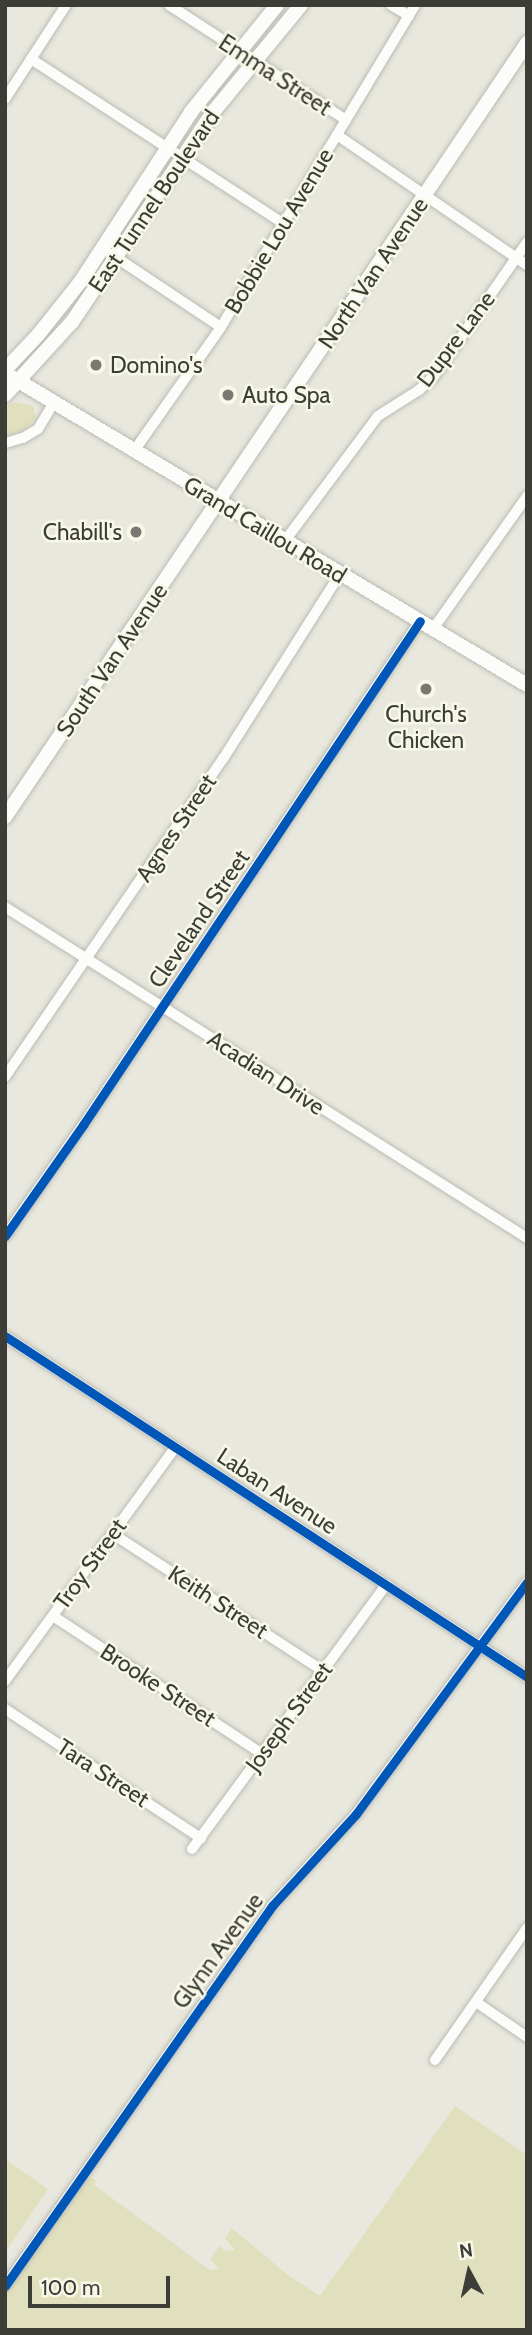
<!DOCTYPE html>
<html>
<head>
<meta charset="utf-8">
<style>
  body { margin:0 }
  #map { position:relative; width:532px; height:2335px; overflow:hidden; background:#e8e8de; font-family:Cabin,sans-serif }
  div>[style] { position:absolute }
  .green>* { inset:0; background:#e1e0be }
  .roads { filter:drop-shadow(0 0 2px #bcbbb4) drop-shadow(0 0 2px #bcbbb4) }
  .minor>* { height:10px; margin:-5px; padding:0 5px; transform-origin:5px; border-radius:5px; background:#fcfcfa }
  .secondary>* { height:14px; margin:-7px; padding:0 7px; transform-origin:7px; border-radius:7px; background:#fcfcfa }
  .cycleway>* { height:9px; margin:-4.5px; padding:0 4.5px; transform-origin:4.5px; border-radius:4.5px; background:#0057b8 }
  .dots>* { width:19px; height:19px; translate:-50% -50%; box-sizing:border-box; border:4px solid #f8f8e8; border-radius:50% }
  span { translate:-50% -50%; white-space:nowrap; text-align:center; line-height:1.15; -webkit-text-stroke:5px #f8f8e8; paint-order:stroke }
  .street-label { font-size:23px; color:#3d3d37 }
  .poi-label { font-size:23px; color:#3d3d37 }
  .left { translate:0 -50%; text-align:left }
  .right { translate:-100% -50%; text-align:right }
  .frame { position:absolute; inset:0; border:7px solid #3d3d37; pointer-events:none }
  .north { position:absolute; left:434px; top:2237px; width:70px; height:70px; -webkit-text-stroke:5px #f8f8e8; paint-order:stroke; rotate:352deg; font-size:19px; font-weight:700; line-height:28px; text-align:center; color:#3d3d37 }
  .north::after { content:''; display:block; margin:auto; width:24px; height:32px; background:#3d3d37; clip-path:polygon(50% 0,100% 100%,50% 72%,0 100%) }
  .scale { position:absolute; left:28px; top:2276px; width:142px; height:32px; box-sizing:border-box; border:4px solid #3d3d37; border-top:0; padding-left:9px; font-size:21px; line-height:24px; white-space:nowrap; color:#3d3d37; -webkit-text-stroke:5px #f8f8e8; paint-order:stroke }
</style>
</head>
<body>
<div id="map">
  <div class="green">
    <div style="clip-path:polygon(14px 402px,33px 406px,36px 417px,26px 429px,5px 437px,5px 406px)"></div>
    <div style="clip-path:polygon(455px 2106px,527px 2155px,527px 2330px,5px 2330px,5px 2292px,82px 2182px,91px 2178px,97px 2181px,94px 2185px,210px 2270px,219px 2269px,210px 2259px,219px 2246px,227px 2251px,235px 2250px,225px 2238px,232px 2228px,288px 2275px,320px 2296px)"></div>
    <div style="clip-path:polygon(5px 2159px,48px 2189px,5px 2253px)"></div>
  </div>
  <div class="roads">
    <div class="minor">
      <div style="left:169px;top:5px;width:211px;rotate:33deg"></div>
      <div style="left:391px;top:5px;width:21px;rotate:31deg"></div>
      <div style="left:31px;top:59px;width:302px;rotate:33.1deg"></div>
      <div style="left:5px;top:99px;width:112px;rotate:-57deg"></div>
      <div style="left:337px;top:135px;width:230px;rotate:34.4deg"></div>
      <div style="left:111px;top:254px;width:132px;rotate:33.6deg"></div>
      <div style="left:5px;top:443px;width:19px;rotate:-16deg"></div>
      <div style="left:23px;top:438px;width:17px;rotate:-31deg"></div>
      <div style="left:38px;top:429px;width:31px;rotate:-59deg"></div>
      <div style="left:134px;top:451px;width:151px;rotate:-54.9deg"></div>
      <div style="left:221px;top:327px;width:376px;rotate:-58.9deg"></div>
      <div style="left:284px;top:542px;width:157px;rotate:-53.3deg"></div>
      <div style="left:378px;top:416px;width:49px;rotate:-32.4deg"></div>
      <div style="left:419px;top:390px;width:21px;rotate:-43deg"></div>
      <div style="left:434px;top:376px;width:163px;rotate:-55.2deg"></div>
      <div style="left:433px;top:629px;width:163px;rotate:-54.7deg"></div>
      <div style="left:5px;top:907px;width:618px;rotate:32.38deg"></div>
      <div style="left:5px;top:1077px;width:386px;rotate:-55.6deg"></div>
      <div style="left:223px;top:759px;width:219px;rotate:-57.7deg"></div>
      <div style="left:5px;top:1236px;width:136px;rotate:-54.9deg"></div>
      <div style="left:83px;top:1125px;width:606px;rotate:-56.23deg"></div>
      <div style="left:5px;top:1336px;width:624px;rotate:33.15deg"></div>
      <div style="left:113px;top:1534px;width:251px;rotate:33.1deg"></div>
      <div style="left:53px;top:1616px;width:250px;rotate:33.4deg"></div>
      <div style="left:5px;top:1681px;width:288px;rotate:-53.9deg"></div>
      <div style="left:5px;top:1709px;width:235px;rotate:33.4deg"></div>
      <div style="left:192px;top:1849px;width:328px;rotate:-53.7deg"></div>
      <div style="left:476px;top:2002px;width:62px;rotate:34.5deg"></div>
      <div style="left:435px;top:2060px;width:161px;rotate:-55.1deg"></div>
      <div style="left:5px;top:2286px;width:464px;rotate:-54.9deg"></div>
      <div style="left:272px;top:1906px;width:125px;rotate:-47.6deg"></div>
      <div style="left:356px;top:1814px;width:288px;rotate:-53.6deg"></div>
    </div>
    <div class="secondary">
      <div style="left:5px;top:370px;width:48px;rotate:-46.7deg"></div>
      <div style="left:38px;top:335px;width:69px;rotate:-51.5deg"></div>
      <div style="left:81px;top:281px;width:202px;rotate:-56.9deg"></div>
      <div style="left:191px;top:112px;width:137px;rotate:-51.2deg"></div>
      <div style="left:5px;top:373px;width:608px;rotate:30.87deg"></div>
      <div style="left:5px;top:395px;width:99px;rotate:-47.5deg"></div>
      <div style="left:72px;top:322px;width:254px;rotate:-56.1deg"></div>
      <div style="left:214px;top:111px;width:137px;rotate:-50.6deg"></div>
      <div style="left:5px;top:817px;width:934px;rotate:-56deg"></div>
    </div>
  </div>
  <div class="cycleway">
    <div style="left:5px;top:1236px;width:136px;rotate:-54.9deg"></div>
    <div style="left:83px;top:1125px;width:606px;rotate:-56.23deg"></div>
    <div style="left:5px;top:1336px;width:624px;rotate:33.15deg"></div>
    <div style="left:5px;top:2286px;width:464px;rotate:-54.9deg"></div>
    <div style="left:272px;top:1906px;width:125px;rotate:-47.6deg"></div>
    <div style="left:356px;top:1814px;width:288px;rotate:-53.6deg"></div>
  </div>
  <div class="dots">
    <div style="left:96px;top:365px;background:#797971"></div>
    <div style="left:228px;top:395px;background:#797971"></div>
    <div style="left:136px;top:532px;background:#797971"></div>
    <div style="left:426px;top:689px;background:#797971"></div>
  </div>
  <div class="street-label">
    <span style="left:275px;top:75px;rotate:33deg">Emma Street</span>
    <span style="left:154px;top:201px;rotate:-56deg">East Tunnel Boulevard</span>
    <span style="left:279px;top:231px;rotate:-59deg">Bobbie Lou Avenue</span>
    <span style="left:373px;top:273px;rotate:-56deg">North Van Avenue</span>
    <span style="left:456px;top:339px;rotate:-53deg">Dupre Lane</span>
    <span style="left:265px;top:530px;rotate:31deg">Grand Caillou Road</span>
    <span style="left:112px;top:660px;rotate:-56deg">South Van Avenue</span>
    <span style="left:176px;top:828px;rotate:-56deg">Agnes Street</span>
    <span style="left:199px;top:919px;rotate:-56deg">Cleveland Street</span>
    <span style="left:266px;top:1073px;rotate:33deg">Acadian Drive</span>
    <span style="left:277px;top:1491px;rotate:33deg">Laban Avenue</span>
    <span style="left:90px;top:1564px;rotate:-54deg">Troy Street</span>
    <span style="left:218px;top:1602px;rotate:33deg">Keith Street</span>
    <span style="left:158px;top:1685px;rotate:33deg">Brooke Street</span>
    <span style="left:289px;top:1717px;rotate:-54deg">Joseph Street</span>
    <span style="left:103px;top:1773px;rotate:33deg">Tara Street</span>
    <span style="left:218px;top:1951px;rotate:-54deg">Glynn Avenue</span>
  </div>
  <div class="poi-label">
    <span class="left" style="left:110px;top:365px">Domino's</span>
    <span class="left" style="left:242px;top:395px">Auto Spa</span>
    <span class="right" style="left:122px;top:532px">Chabill's</span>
    <span style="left:426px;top:727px">Church's<br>Chicken</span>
  </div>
  <div class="frame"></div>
  <div class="north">N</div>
  <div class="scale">100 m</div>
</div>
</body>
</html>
